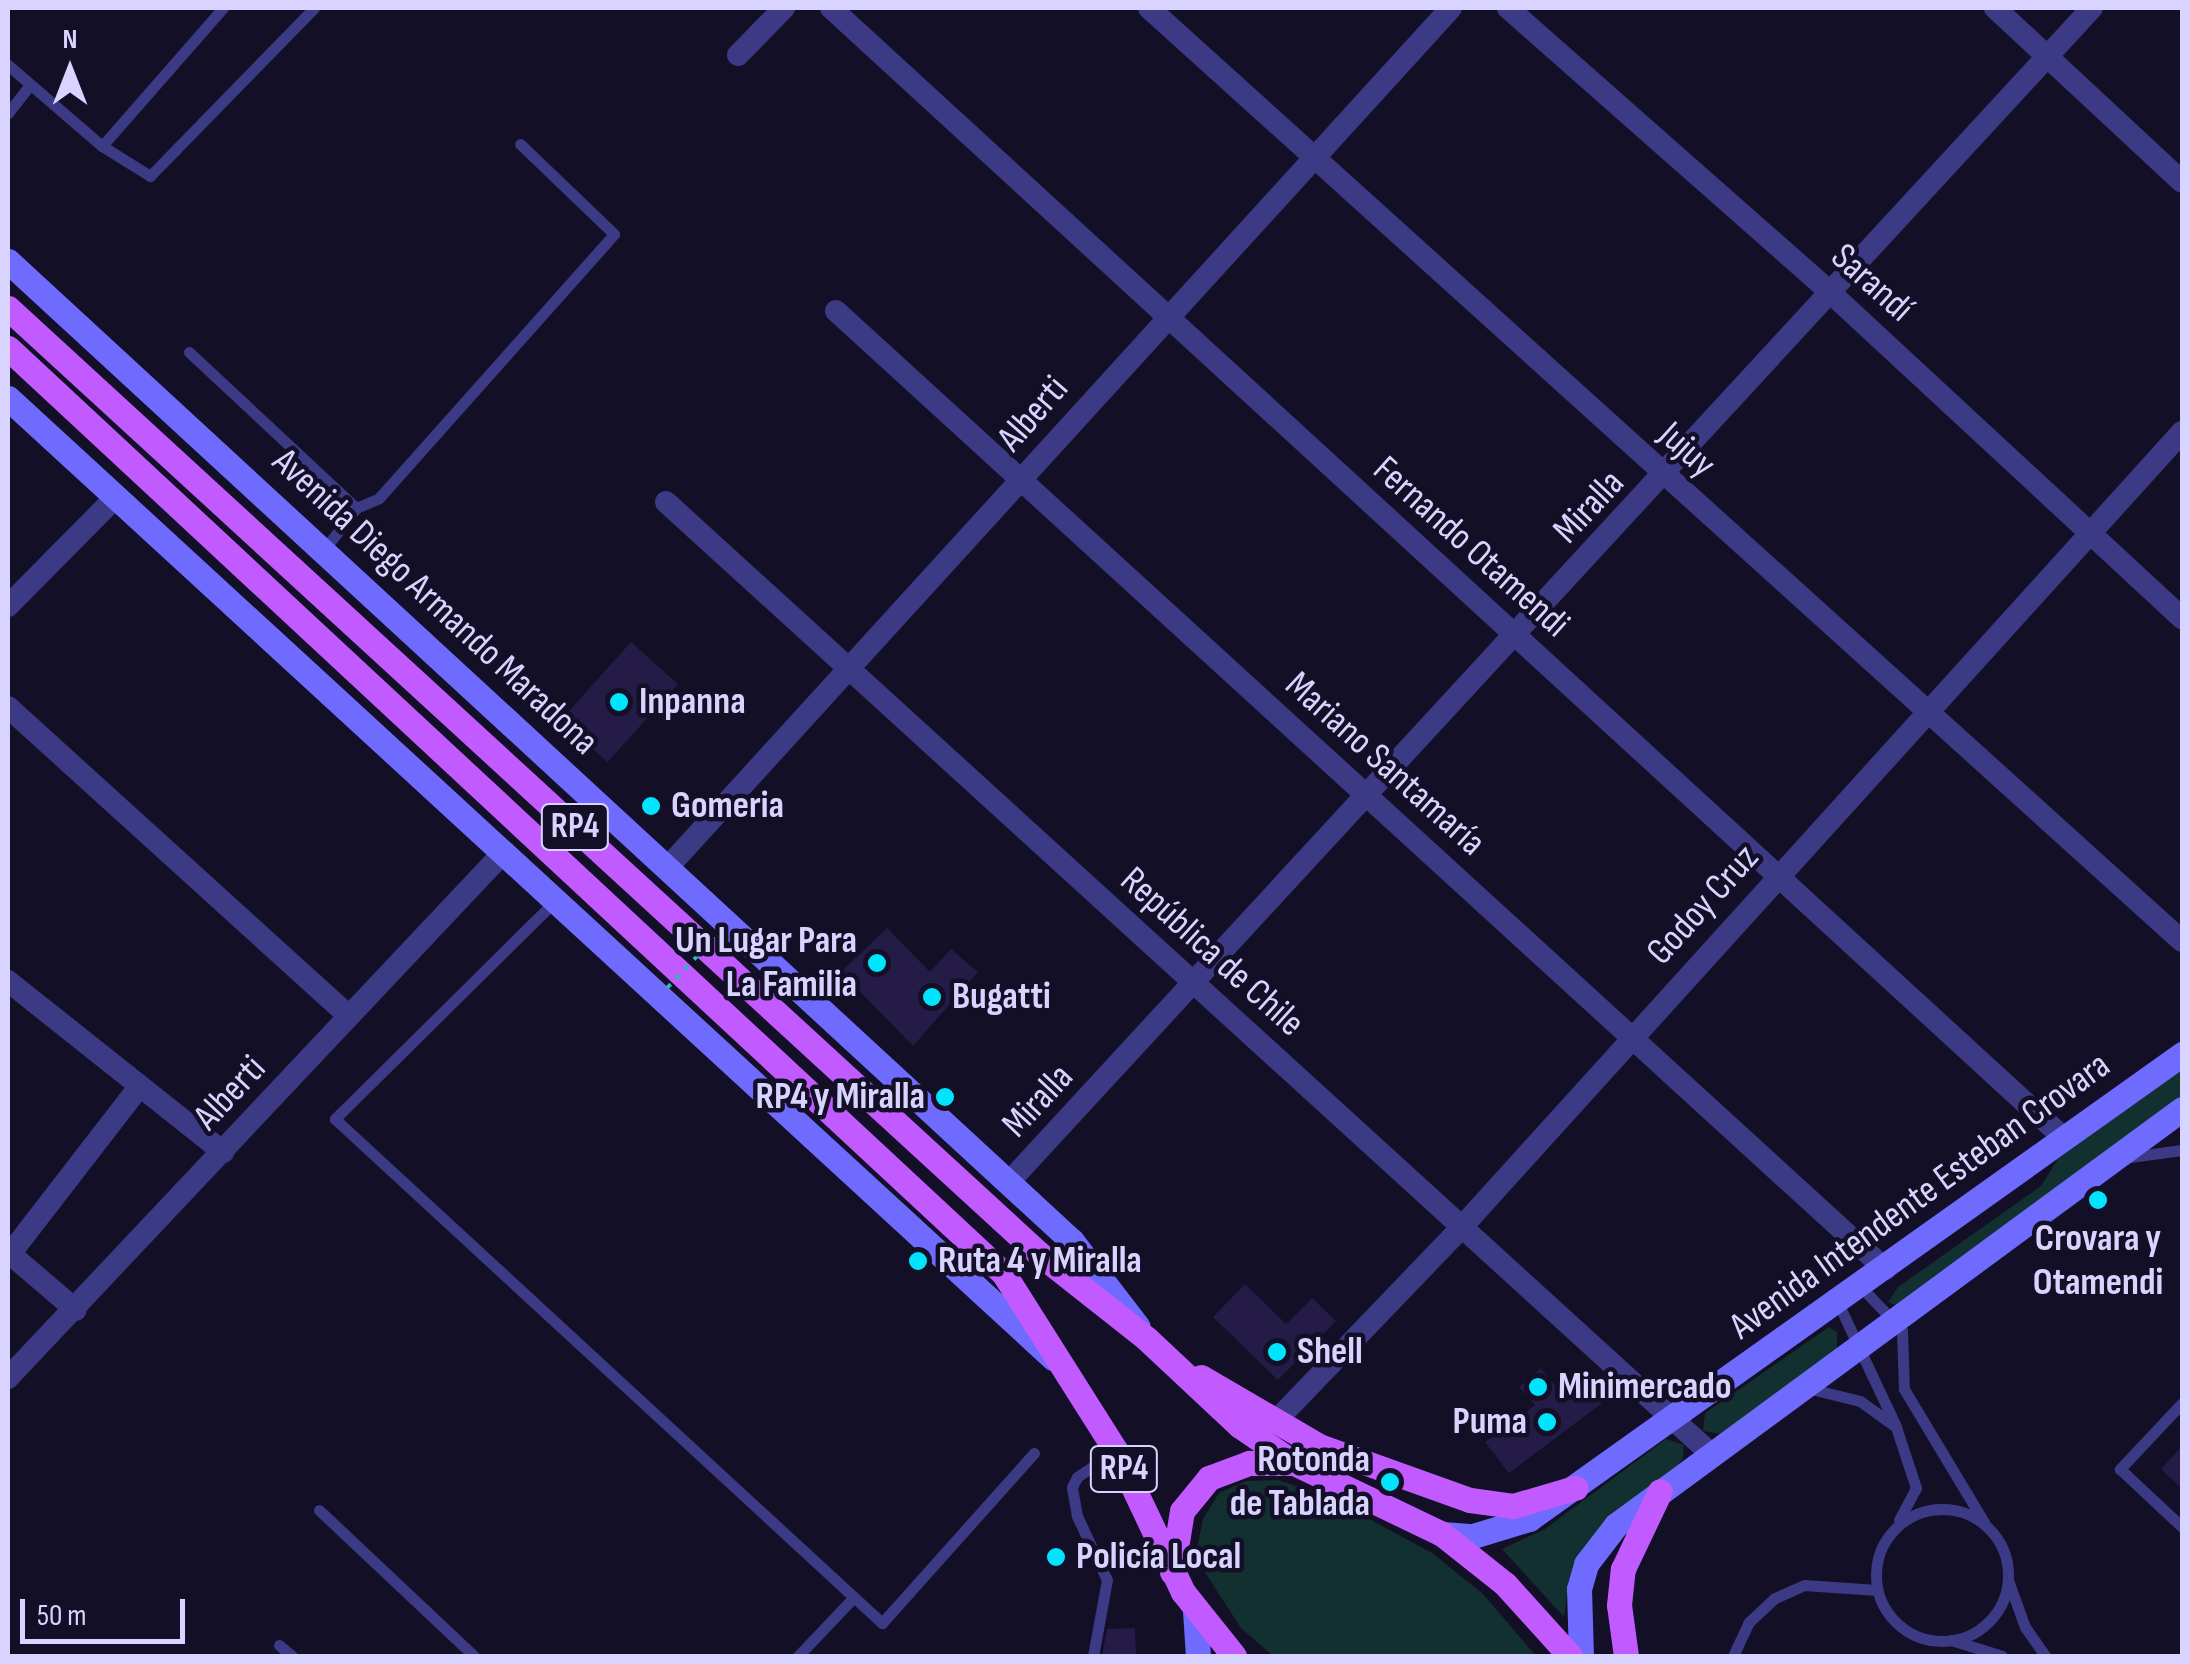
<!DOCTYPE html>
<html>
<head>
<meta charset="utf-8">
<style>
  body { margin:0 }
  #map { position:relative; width:2190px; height:1664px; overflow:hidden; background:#130f26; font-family:"Sofia Sans Condensed",sans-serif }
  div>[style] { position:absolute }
  .green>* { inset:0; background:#12302f }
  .building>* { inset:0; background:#241b47; transform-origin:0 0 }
  .lane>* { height:11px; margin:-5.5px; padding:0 5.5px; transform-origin:5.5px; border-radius:5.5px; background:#3d3a85 }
  .lane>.ring { margin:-5.5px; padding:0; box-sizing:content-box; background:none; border:11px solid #3d3a85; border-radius:50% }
  .street>* { height:22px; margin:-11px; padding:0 11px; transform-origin:11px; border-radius:11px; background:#3d3a85 }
  .secondary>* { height:25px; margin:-12.5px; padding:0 12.5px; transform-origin:12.5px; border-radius:12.5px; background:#6f6bff }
  .primary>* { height:25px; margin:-12.5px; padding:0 12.5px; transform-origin:12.5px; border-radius:12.5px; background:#c25bff }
  .path-bridge>* { height:4px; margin-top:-2px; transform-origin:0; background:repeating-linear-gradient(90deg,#2fb8b0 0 5px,transparent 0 13px) }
  .dots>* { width:28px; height:28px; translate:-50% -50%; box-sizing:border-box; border:5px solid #130f26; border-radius:50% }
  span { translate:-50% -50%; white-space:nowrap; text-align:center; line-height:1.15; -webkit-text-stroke:9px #130f26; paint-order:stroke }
  .shield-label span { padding:2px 8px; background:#130f26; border:2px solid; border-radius:8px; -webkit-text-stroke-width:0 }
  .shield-label { font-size:35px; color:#d9d4ff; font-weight:700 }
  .street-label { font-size:38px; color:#d9d4ff }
  .poi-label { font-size:38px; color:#d9d4ff; font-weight:700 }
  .left { translate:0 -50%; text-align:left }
  .right { translate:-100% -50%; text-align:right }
  .frame { position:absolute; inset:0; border:10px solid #d9d4ff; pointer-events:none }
  .north { position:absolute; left:20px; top:20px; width:100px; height:100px; -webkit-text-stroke:8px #130f26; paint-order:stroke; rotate:0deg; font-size:28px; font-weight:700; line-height:40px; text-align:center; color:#d9d4ff }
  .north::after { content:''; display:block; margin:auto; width:35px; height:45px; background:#d9d4ff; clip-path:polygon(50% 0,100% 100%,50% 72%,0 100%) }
  .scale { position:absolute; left:20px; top:1599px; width:165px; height:45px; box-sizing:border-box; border:5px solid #d9d4ff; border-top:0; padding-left:12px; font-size:30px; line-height:35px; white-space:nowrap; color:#d9d4ff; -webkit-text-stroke:8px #130f26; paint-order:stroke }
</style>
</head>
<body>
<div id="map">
  <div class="green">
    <div style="clip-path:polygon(2182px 1068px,2182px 1098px,1895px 1305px,1888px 1302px,1898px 1287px,2041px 1186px,2058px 1159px)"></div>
    <div style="clip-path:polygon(1829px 1327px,1837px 1332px,1837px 1349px,1721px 1434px,1703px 1431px,1705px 1413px)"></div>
    <div style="clip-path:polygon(1666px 1439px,1684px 1445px,1683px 1459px,1569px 1579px,1564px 1617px,1502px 1549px,1545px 1529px)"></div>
    <div style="clip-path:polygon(1278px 1480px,1331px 1498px,1432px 1553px,1483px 1594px,1536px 1656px,1273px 1656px,1241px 1628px,1206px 1574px,1197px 1548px,1203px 1519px,1219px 1493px,1246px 1481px)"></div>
  </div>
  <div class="building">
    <div style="left:631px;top:642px;width:63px;height:105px;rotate:42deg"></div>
    <div style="clip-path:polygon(887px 928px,930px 972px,951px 949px,978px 972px,913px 1046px,841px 972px)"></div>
    <div style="clip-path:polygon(1245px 1284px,1286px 1324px,1312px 1298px,1336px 1321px,1278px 1380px,1213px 1317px)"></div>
    <div style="clip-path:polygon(1587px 1366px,1610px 1397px,1509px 1473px,1485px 1442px,1535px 1405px,1519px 1387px,1541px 1368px,1557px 1388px)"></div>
    <div style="clip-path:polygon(2182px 1446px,2182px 1489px,2161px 1469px)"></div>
    <div style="clip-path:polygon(1135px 1628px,1136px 1656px,1102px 1656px,1107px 1629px)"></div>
  </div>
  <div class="lane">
    <div style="left:8px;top:65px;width:124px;rotate:40.8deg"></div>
    <div style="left:102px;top:146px;width:57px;rotate:32deg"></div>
    <div style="left:150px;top:176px;width:235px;rotate:-45.7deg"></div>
    <div style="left:8px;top:113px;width:34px;rotate:-52deg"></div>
    <div style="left:102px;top:146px;width:184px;rotate:-48.8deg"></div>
    <div style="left:189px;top:352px;width:229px;rotate:43deg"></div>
    <div style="left:324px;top:550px;width:53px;rotate:-52.7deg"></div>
    <div style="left:356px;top:508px;width:25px;rotate:-23deg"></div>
    <div style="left:379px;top:498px;width:353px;rotate:-48.3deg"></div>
    <div style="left:614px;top:234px;width:130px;rotate:-136.2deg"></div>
    <div style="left:553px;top:903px;width:307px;rotate:135.3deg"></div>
    <div style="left:335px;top:1119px;width:744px;rotate:42.66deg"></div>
    <div style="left:882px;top:1623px;width:228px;rotate:-48.2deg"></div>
    <div style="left:2130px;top:1157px;width:52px;rotate:-7.7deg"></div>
    <div style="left:1861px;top:1287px;width:59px;rotate:46.4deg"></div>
    <div style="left:1902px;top:1330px;width:59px;rotate:88.1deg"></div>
    <div style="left:1904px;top:1389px;width:157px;rotate:59deg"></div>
    <div style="left:1838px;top:1303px;width:136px;rotate:64.8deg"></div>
    <div style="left:1807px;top:1388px;width:55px;rotate:13.8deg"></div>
    <div style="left:1860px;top:1401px;width:44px;rotate:35.8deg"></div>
    <div style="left:1896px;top:1427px;width:64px;rotate:71.8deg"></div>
    <div style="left:1916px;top:1488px;width:36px;rotate:118deg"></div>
    <div style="left:2182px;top:1403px;width:91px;rotate:133.2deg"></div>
    <div style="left:2120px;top:1469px;width:85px;rotate:43.1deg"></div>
    <div class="ring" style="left:1876px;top:1509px;width:121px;height:121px"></div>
    <div style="left:319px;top:1510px;width:213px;rotate:43.3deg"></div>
    <div style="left:2008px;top:1580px;width:50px;rotate:70.1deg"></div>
    <div style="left:2025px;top:1627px;width:35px;rotate:55deg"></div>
    <div style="left:1951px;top:1640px;width:53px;rotate:17.4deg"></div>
    <div style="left:279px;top:1645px;width:17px;rotate:40deg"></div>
    <div style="left:798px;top:1656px;width:81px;rotate:-46.5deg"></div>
    <div style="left:1093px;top:1656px;width:77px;rotate:-79.6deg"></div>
    <div style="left:1107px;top:1580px;width:71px;rotate:-115.1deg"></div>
    <div style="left:1077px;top:1516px;width:29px;rotate:-100deg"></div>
    <div style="left:1072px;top:1487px;width:11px;rotate:-63deg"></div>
    <div style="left:1077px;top:1477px;width:47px;rotate:-33.7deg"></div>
    <div style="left:1733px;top:1656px;width:38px;rotate:-65deg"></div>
    <div style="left:1749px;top:1622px;width:35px;rotate:-43deg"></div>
    <div style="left:1775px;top:1598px;width:32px;rotate:-24deg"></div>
    <div style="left:1804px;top:1585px;width:73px;rotate:3.9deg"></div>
  </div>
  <div class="street">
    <div style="left:831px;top:8px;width:1674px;rotate:42.51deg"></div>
    <div style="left:1149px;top:8px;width:1392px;rotate:42.09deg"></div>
    <div style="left:1508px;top:8px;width:434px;rotate:41.4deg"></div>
    <div style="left:1833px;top:295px;width:476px;rotate:42.8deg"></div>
    <div style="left:1995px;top:8px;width:255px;rotate:42.9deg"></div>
    <div style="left:738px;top:55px;width:66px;rotate:-45.6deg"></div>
    <div style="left:836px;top:311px;width:1421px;rotate:42.4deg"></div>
    <div style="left:666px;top:502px;width:1414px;rotate:42.33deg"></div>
    <div style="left:8px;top:606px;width:153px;rotate:-45.3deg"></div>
    <div style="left:8px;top:707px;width:460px;rotate:42.2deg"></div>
    <div style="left:668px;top:867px;width:1162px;rotate:-47.65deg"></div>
    <div style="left:8px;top:981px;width:275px;rotate:38.5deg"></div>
    <div style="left:1009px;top:1182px;width:1597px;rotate:-47.31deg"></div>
    <div style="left:8px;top:1252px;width:89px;rotate:40.5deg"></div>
    <div style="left:10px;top:1254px;width:211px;rotate:-52.3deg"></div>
    <div style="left:8px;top:1378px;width:720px;rotate:-46.69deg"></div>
    <div style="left:1275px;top:1422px;width:269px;rotate:-46.2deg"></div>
    <div style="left:1461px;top:1228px;width:1074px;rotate:-47.83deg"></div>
  </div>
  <div class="secondary">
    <div style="left:8px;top:261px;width:1447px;rotate:42.65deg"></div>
    <div style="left:1072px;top:1241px;width:108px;rotate:52.5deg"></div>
    <div style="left:8px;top:398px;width:1419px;rotate:42.57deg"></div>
    <div style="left:1442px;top:1534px;width:31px;rotate:4deg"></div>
    <div style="left:1473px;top:1536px;width:59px;rotate:-16.9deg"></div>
    <div style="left:1529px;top:1519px;width:802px;rotate:-35.45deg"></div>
    <div style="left:1195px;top:1611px;width:45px;rotate:86.2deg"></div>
    <div style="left:1581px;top:1656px;width:67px;rotate:-91.7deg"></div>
    <div style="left:1579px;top:1589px;width:26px;rotate:-74deg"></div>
    <div style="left:1586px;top:1564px;width:49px;rotate:-52.4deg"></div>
    <div style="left:1616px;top:1525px;width:702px;rotate:-36.32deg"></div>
  </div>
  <div class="primary">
    <div style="left:8px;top:308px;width:1396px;rotate:42.53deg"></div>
    <div style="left:1037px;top:1252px;width:140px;rotate:38.3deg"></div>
    <div style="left:1147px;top:1339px;width:127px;rotate:43.1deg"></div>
    <div style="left:1240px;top:1426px;width:65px;rotate:34.4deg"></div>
    <div style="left:8px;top:348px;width:1360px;rotate:42.91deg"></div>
    <div style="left:1004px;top:1274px;width:209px;rotate:57.7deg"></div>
    <div style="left:1116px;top:1451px;width:156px;rotate:64.6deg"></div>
    <div style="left:1183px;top:1592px;width:82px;rotate:51.4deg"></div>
    <div style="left:1201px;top:1377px;width:137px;rotate:30.3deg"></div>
    <div style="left:1319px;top:1446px;width:160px;rotate:19.7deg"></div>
    <div style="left:1470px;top:1500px;width:43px;rotate:7.9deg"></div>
    <div style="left:1513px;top:1506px;width:65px;rotate:-16.2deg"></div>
    <div style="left:1172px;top:1572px;width:62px;rotate:-80.7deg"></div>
    <div style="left:1182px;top:1511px;width:43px;rotate:-50.7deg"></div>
    <div style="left:1209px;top:1478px;width:43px;rotate:-20.6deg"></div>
    <div style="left:1249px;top:1463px;width:45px"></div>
    <div style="left:1294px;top:1463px;width:164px;rotate:25.6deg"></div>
    <div style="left:1442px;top:1534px;width:80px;rotate:38.4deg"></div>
    <div style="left:1505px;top:1584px;width:97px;rotate:47.9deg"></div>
    <div style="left:1626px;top:1656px;width:51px;rotate:-97.8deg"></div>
    <div style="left:1619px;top:1605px;width:36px;rotate:-84deg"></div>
    <div style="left:1623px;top:1569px;width:86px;rotate:-64.6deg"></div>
  </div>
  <div class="path-bridge">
    <div style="left:667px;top:988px;width:77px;rotate:-46.6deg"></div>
  </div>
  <div class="dots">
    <div style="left:619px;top:702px;background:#00e5ff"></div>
    <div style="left:651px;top:806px;background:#00e5ff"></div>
    <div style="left:877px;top:963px;background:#00e5ff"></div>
    <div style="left:932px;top:997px;background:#00e5ff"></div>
    <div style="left:945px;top:1097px;background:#00e5ff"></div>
    <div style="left:2098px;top:1200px;background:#00e5ff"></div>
    <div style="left:918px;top:1261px;background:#00e5ff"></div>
    <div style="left:1277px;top:1352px;background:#00e5ff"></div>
    <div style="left:1538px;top:1387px;background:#00e5ff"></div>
    <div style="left:1547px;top:1422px;background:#00e5ff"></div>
    <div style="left:1390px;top:1482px;background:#00e5ff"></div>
    <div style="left:1056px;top:1557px;background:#00e5ff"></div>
  </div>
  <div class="shield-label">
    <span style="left:575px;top:827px">RP4</span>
    <span style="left:1124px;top:1469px">RP4</span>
  </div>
  <div class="street-label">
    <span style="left:1872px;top:283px;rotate:42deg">Sarandí</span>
    <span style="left:1033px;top:414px;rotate:-49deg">Alberti</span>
    <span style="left:1687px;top:450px;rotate:42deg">Jujuy</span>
    <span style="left:1589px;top:507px;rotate:-47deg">Miralla</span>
    <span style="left:1471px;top:547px;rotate:42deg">Fernando Otamendi</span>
    <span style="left:435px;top:602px;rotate:43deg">Avenida Diego Armando Maradona</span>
    <span style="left:1385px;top:764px;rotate:42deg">Mariano Santamaría</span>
    <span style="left:1703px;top:905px;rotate:-48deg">Godoy Cruz</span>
    <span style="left:1212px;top:952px;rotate:42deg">República de Chile</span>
    <span style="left:230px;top:1093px;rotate:-47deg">Alberti</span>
    <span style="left:1038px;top:1101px;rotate:-47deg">Miralla</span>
    <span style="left:1920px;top:1196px;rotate:-36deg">Avenida Intendente Esteban Crovara</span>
  </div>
  <div class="poi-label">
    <span class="left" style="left:639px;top:702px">Inpanna</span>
    <span class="left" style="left:671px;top:806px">Gomeria</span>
    <span class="right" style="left:857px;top:963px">Un Lugar Para<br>La Familia</span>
    <span class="left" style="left:952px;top:997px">Bugatti</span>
    <span class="right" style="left:925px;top:1097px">RP4 y Miralla</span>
    <span style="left:2098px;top:1261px">Crovara y<br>Otamendi</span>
    <span class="left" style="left:938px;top:1261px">Ruta 4 y Miralla</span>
    <span class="left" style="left:1297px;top:1352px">Shell</span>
    <span class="left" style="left:1558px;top:1387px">Minimercado</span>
    <span class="right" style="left:1527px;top:1422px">Puma</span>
    <span class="right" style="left:1370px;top:1482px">Rotonda<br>de Tablada</span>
    <span class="left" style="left:1076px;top:1557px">Policía Local</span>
  </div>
  <div class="frame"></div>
  <div class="north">N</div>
  <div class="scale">50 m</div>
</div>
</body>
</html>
